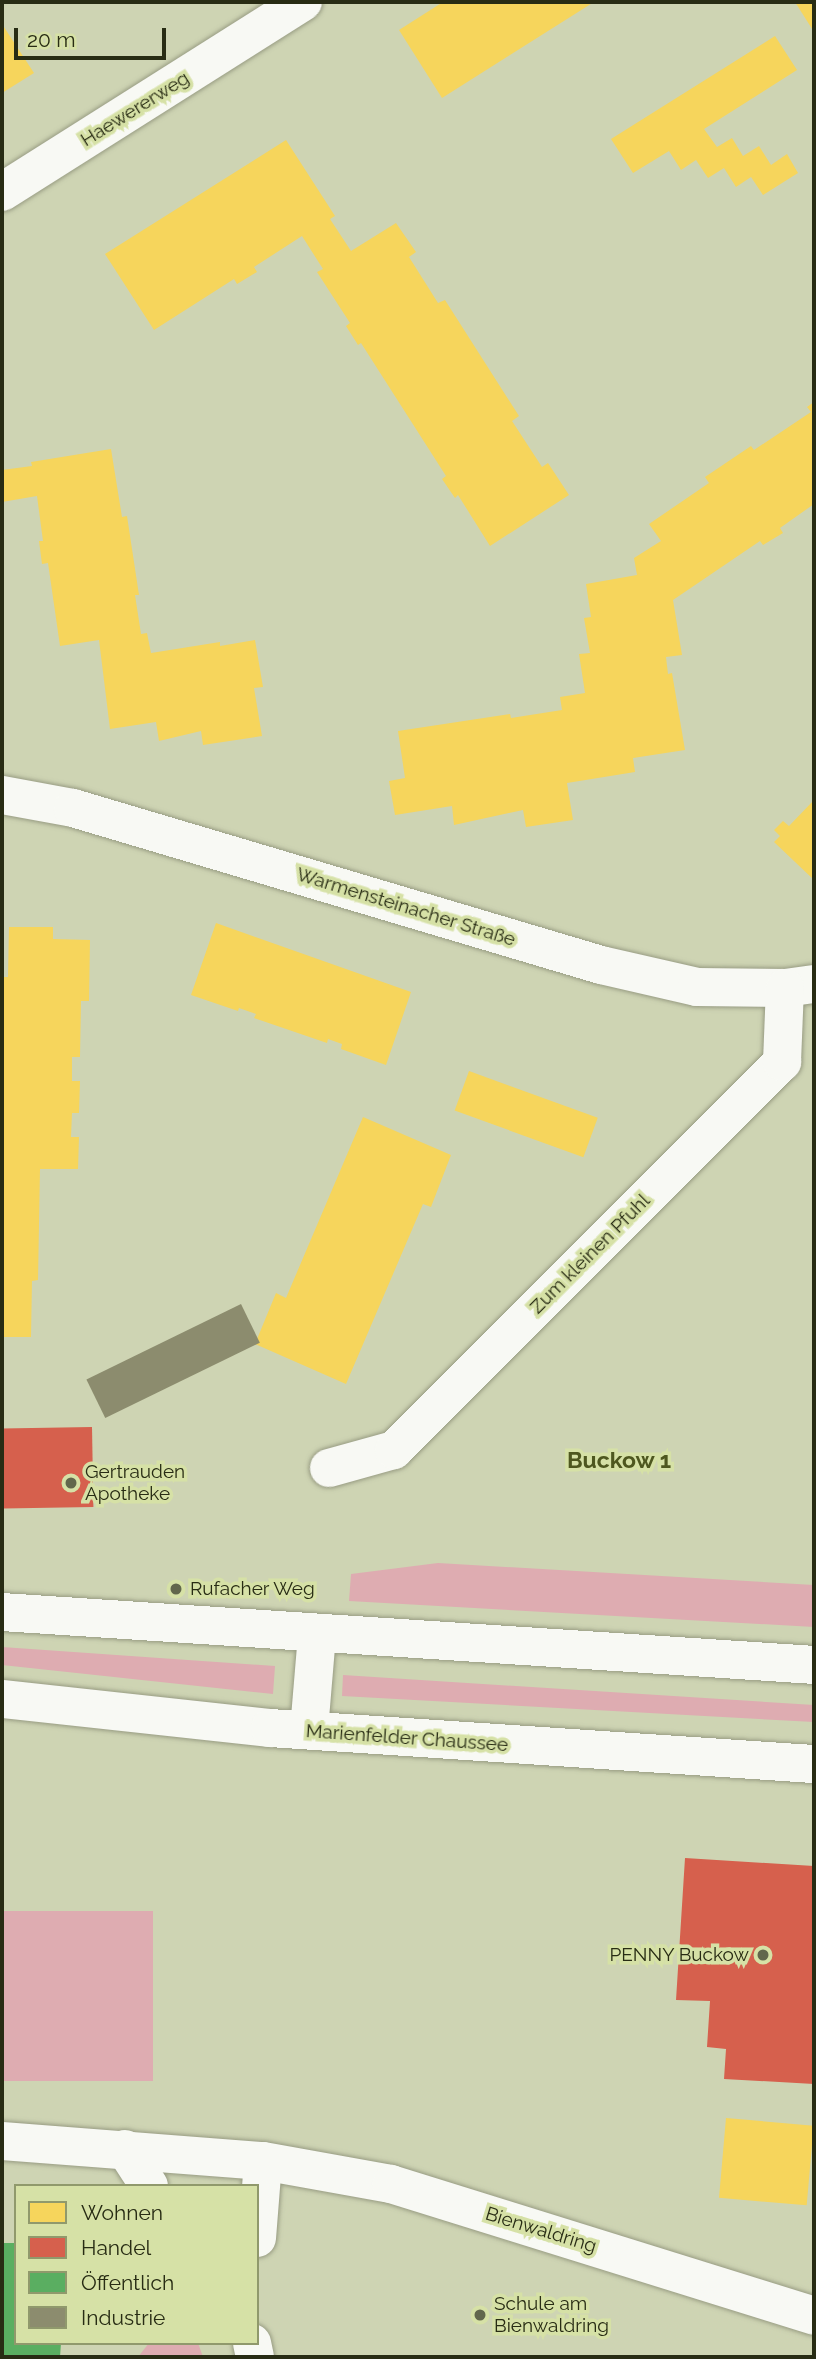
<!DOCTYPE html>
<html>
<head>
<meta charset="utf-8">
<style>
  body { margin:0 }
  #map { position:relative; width:816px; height:2359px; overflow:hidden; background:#ced4b3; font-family:Raleway,sans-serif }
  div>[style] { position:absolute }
  .green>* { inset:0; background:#deacb1; transform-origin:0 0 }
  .homes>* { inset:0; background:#f6d55c; transform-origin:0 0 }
  .shops>* { inset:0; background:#d6604d; transform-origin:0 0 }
  .public>* { inset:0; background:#5aae61 }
  .industry>* { inset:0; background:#8c8c6e; transform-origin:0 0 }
  .roads { filter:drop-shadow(0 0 2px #989c83) drop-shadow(0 0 2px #989c83) }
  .minor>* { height:38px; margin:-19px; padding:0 19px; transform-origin:19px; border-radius:19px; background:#f8f9f4 }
  .major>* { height:38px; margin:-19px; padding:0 19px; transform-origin:19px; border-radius:19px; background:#f8f9f4 }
  .dots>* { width:19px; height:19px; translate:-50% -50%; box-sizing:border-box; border:4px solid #d6e1a6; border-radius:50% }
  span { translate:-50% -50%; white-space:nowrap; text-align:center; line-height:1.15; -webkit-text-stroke:7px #d6e1a6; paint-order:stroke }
  .street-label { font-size:19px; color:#282c14 }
  .poi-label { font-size:19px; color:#282c14 }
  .left { translate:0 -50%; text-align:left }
  .right { translate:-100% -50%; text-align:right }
  .quarter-label { font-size:23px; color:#4e571f; font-weight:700 }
  .frame { position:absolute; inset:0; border:4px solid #282c14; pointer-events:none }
  .legend { position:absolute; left:14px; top:2184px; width:245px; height:161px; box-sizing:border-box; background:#d6e1a6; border:2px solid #90996c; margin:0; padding:9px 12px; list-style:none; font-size:21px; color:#282c14 }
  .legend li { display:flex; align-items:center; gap:14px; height:35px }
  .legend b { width:35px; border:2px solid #90996c }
  .scale { position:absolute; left:14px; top:28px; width:152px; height:32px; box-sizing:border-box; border:4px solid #282c14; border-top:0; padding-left:9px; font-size:21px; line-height:24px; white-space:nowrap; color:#282c14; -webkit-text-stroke:5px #d6e1a6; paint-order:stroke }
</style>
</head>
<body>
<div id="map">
  <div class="green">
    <div style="clip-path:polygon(438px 1563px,814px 1585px,814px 1627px,349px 1601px,351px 1574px)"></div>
    <div style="clip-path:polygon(2px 1647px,275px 1666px,273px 1694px,2px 1665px)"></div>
    <div style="clip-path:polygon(343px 1675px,814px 1705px,814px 1722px,342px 1696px)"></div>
    <div style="left:2px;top:1911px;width:151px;height:170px"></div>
    <div style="clip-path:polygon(149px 2343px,198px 2343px,203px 2357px,138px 2357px)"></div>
  </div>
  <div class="homes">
    <div style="clip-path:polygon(443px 2px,594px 2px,442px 98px,399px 30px)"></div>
    <div style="clip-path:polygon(795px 2px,814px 2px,814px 32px)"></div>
    <div style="clip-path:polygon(2px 24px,34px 73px,2px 93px)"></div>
    <div style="clip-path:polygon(775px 36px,797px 70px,704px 129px,717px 147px,732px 138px,743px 156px,759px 146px,771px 165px,787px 154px,798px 173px,763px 195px,751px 177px,736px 187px,724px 168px,708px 178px,696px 160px,681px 170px,669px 151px,633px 173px,611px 139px)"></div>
    <div style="clip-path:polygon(286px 140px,335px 216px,330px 219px,351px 251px,396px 223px,416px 252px,409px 257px,438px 303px,445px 300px,519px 416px,512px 421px,542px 467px,548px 463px,569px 495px,490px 546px,458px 495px,455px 498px,442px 479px,446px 476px,361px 343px,358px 345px,346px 326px,350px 323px,317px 272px,323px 269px,302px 236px,254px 267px,257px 272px,237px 284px,234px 279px,154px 330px,105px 254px)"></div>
    <div style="clip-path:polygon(814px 402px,814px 504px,780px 528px,783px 533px,763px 545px,760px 541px,673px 600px,682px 655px,666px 657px,668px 674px,672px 673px,685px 750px,633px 758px,635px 772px,567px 783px,573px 820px,526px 827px,523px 810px,454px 825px,452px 806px,395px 815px,389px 781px,405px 778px,398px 731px,510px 714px,511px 718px,562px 710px,560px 697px,585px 693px,579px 654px,590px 653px,584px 618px,591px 617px,586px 584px,637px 575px,634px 558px,661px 541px,649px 524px,709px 483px,705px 477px,751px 446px,754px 450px,811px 412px,807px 407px)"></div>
    <div style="clip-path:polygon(111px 449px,122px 517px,127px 516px,139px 595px,135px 595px,141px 634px,147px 633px,151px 653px,220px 642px,220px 646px,255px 640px,263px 687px,254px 688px,262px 736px,203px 745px,201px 731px,159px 741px,156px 722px,110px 729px,99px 640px,60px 646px,48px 563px,42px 564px,39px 541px,43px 541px,37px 496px,2px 502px,2px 470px,32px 466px,31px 462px)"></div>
    <div style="clip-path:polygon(814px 800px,814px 880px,774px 842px,780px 836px,774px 830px,783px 821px,789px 826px)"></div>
    <div style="clip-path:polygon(216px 923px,411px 992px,386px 1065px,341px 1049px,342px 1044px,328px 1039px,327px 1043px,254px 1018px,256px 1014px,239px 1008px,238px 1011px,191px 995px)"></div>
    <div style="clip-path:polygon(9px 927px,53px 927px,53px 939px,90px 940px,89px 1001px,81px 1001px,80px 1057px,72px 1057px,72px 1081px,80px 1081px,79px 1113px,72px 1113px,71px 1137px,79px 1137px,78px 1169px,40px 1169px,38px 1280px,32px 1281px,31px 1337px,2px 1337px,2px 977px,8px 977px)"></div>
    <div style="left:469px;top:1071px;width:137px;height:42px;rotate:20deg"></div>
    <div style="clip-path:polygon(363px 1117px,451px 1155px,431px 1207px,423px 1204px,346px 1384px,255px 1344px,276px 1293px,286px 1298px)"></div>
    <div style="left:726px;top:2118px;width:88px;height:80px;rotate:5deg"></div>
  </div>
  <div class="shops">
    <div style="left:92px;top:1427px;width:80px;height:90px;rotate:89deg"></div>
    <div style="clip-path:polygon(685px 1858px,814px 1866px,814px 2084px,724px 2079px,726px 2049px,707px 2047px,710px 2001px,676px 2000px)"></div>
  </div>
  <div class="public">
    <div style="clip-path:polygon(2px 2243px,16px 2243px,16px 2343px,61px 2343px,60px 2357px,2px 2357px)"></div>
  </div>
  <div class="industry">
    <div style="left:241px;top:1304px;width:43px;height:172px;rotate:64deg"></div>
  </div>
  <div class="roads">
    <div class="minor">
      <div style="left:2px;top:192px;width:356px;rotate:-32.3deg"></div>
      <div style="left:2px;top:795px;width:72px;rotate:10.4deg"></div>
      <div style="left:73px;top:808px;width:551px;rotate:16.56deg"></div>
      <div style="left:601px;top:965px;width:98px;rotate:12.9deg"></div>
      <div style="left:697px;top:987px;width:88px;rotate:0.7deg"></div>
      <div style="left:785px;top:988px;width:29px;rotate:-8deg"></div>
      <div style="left:329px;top:1468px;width:67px;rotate:-15.5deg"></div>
      <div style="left:394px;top:1450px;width:549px;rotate:-45deg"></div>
      <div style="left:782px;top:1062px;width:74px;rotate:-87.7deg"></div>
      <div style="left:309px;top:1730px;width:96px;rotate:-85.2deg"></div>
      <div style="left:2px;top:2141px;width:262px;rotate:4.4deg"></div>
      <div style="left:263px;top:2161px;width:130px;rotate:10.2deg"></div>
      <div style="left:391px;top:2184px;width:443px;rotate:17.3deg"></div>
      <div style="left:125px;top:2149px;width:44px;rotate:57deg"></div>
      <div style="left:257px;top:2238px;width:77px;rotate:-85.5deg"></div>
      <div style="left:252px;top:2343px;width:14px;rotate:78deg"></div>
    </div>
    <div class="major">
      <div style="left:2px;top:1612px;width:814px;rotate:3.73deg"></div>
      <div style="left:2px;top:1699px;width:270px;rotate:6.2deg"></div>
      <div style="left:270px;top:1728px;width:545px;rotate:3.79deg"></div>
    </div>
  </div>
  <div class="dots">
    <div style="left:71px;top:1483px;background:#62674c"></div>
    <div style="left:176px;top:1589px;background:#62674c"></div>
    <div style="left:763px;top:1955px;background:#62674c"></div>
    <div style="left:480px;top:2315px;background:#62674c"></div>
  </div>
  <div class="street-label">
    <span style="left:135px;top:109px;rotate:-32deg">Haewererweg</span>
    <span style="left:406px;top:907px;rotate:17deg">Warmensteinacher Straße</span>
    <span style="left:590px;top:1254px;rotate:-45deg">Zum kleinen Pfuhl</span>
    <span style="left:407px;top:1738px;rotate:4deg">Marienfelder Chaussee</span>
    <span style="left:541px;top:2230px;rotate:17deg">Bienwaldring</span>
  </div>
  <div class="poi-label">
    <span class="left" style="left:85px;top:1483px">Gertrauden<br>Apotheke</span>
    <span class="left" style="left:190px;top:1589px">Rufacher Weg</span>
    <span class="right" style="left:749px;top:1955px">PENNY Buckow</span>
    <span class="left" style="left:494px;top:2315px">Schule am<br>Bienwaldring</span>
  </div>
  <div class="quarter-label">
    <span style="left:619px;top:1460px">Buckow 1</span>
  </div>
  <div class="frame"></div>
  <ul class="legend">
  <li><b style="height:19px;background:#f6d55c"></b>Wohnen</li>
  <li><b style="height:19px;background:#d6604d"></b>Handel</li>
  <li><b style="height:19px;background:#5aae61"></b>Öffentlich</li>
  <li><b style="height:19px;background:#8c8c6e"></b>Industrie</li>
  </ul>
  <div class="scale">20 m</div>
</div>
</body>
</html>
